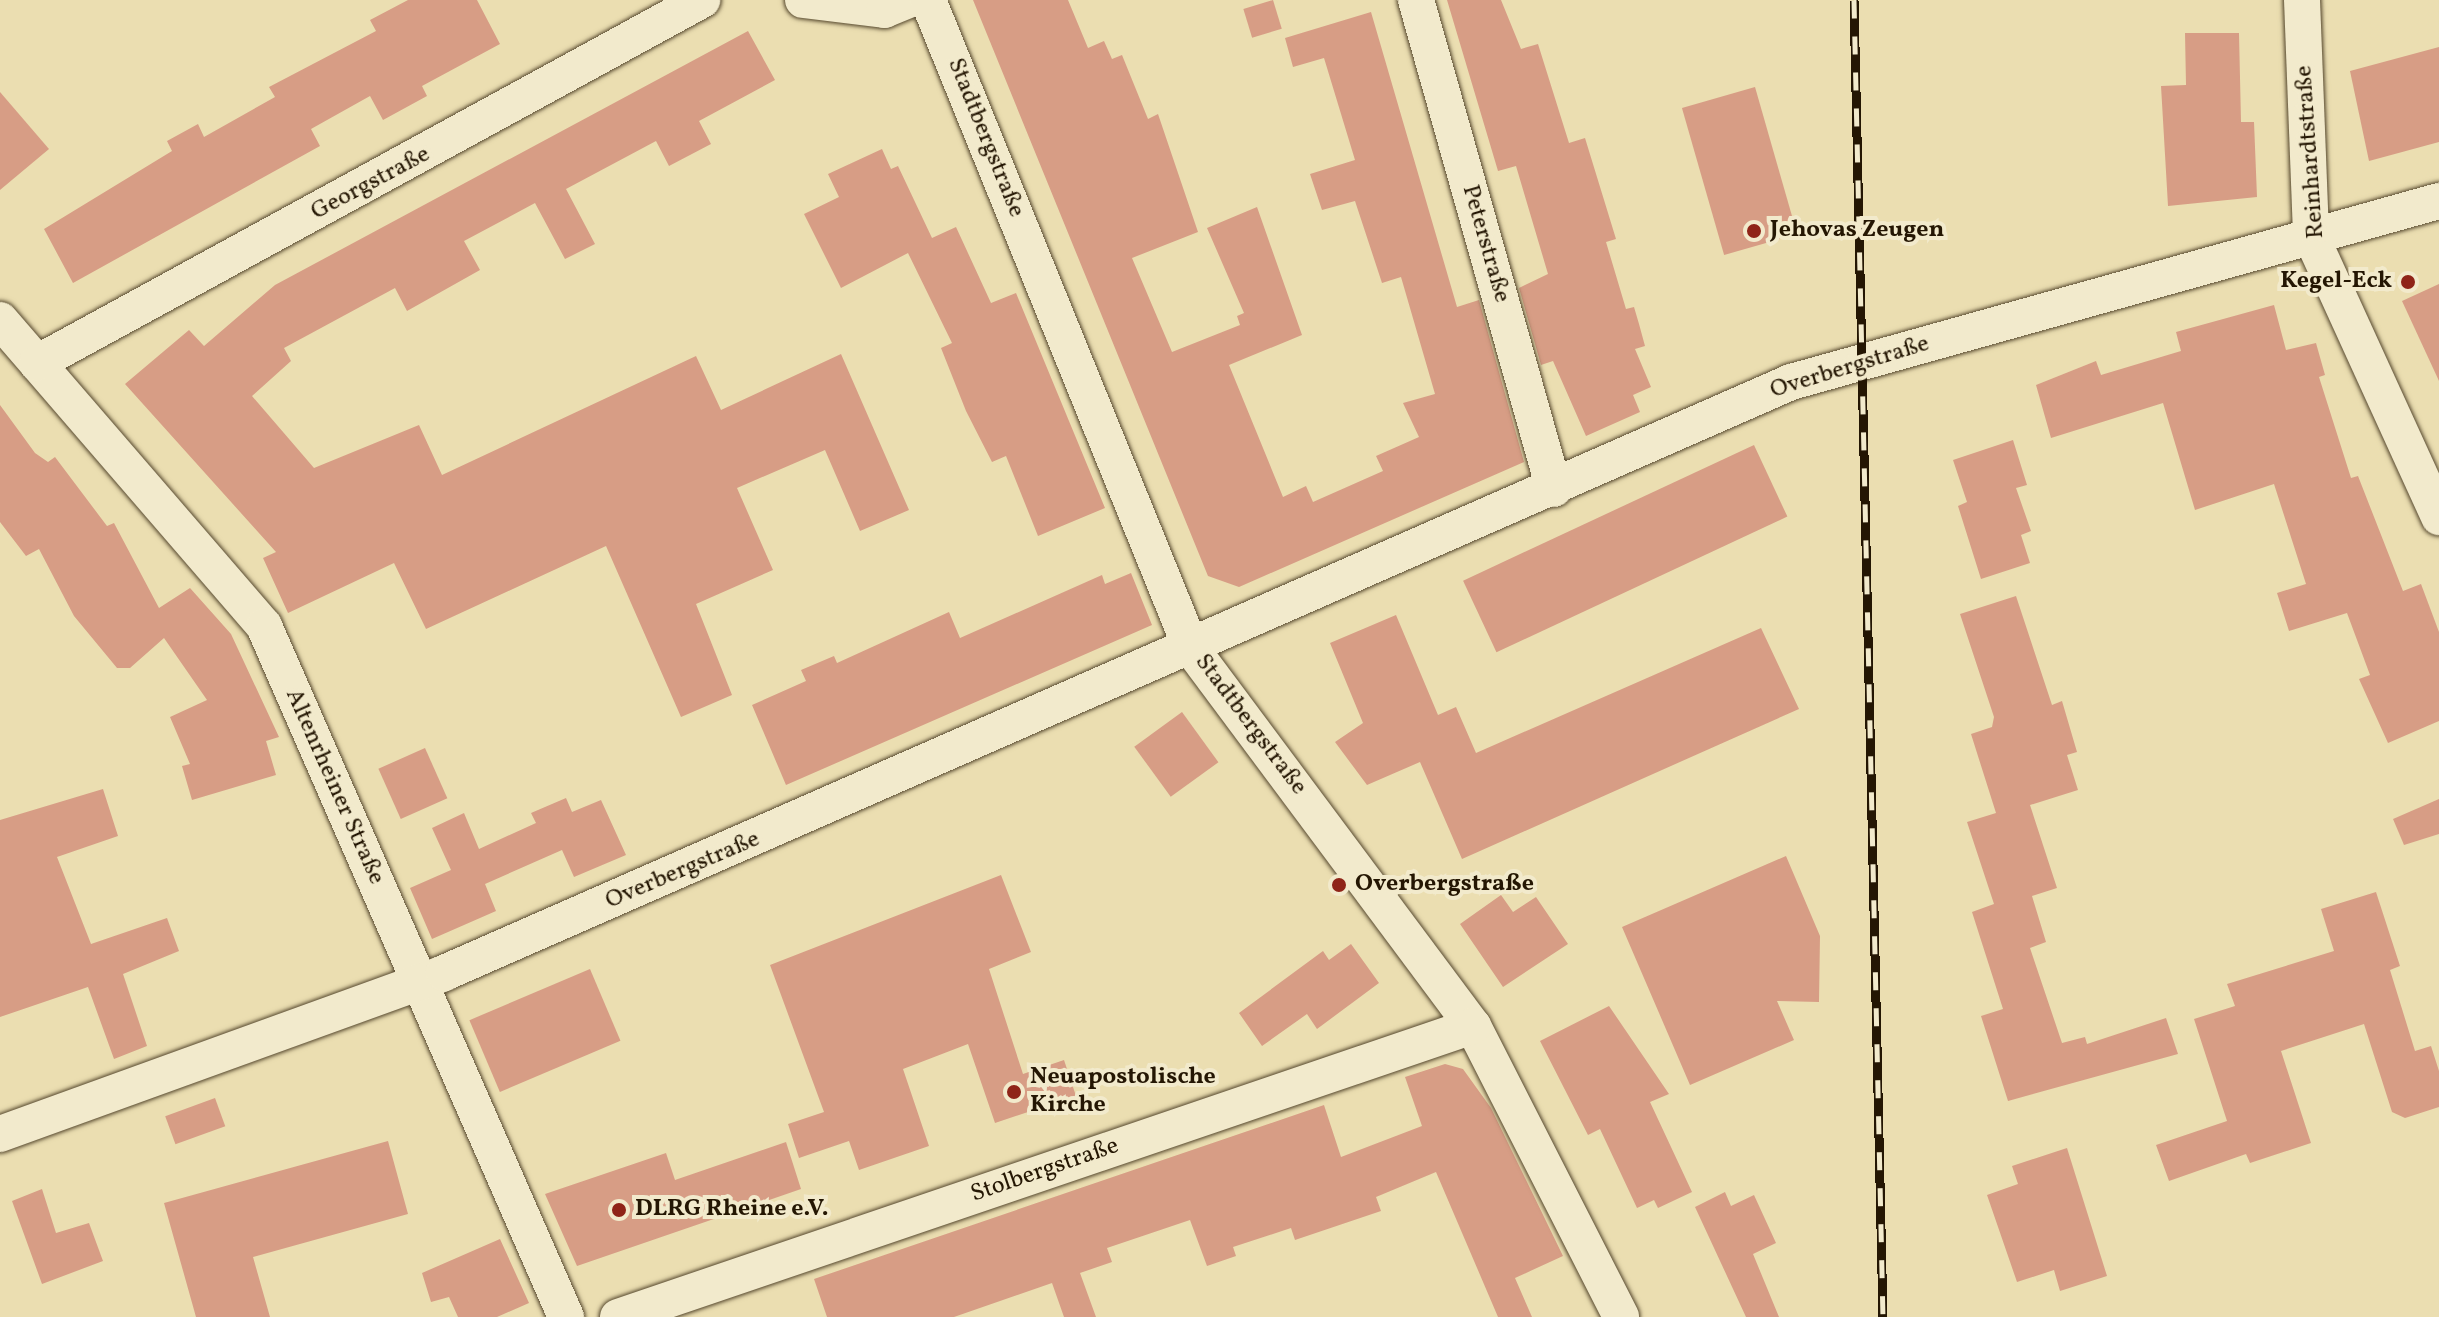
<!DOCTYPE html>
<html>
<head>
<meta charset="utf-8">
<style>
  body { margin:0 }
  #map { position:relative; width:2439px; height:1317px; overflow:hidden; background:#ebdeb1; font-family:Vollkorn,serif }
  div>[style] { position:absolute }
  .building>* { inset:0; background:#d79d85; transform-origin:0 0 }
  .roads { filter:drop-shadow(0 0 2px #56482e) drop-shadow(0 0 2px #56482e) }
  .minor>* { height:36px; margin:-18px; padding:0 18px; transform-origin:18px; border-radius:18px; background:#f2eacc }
  .rail>* { height:9px; margin-top:-4.5px; transform-origin:0; background:repeating-linear-gradient(90deg,#f2eacc 0 18px,#241603 0 36px); box-sizing:border-box; border-block:2px solid #241603 }
  .dots>* { width:22px; height:22px; translate:-50% -50%; box-sizing:border-box; border:4px solid #f2eacc; border-radius:50% }
  span { translate:-50% -50%; white-space:nowrap; text-align:center; line-height:1.15; -webkit-text-stroke:8px #f2eacc; paint-order:stroke }
  .street-label { font-size:24px; color:#241603 }
  .poi-label { font-size:24px; color:#241603; font-weight:700 }
  .left { translate:0 -50%; text-align:left }
  .right { translate:-100% -50%; text-align:right }
</style>
</head>
<body>
<div id="map">
  <div class="building">
    <div style="clip-path:polygon(408px 0,477px 0,500px 44px,422px 86px,427px 96px,383px 120px,370px 96px,311px 129px,320px 146px,73px 283px,44px 229px,172px 151px,167px 141px,198px 124px,204px 137px,275px 97px,269px 87px,376px 31px,370px 20px)"></div>
    <div style="clip-path:polygon(973px 0,1068px 0,1088px 48px,1104px 41px,1112px 59px,1122px 55px,1148px 119px,1158px 114px,1198px 232px,1132px 258px,1172px 352px,1240px 325px,1237px 316px,1244px 313px,1207px 228px,1257px 207px,1302px 335px,1229px 365px,1283px 497px,1306px 486px,1313px 502px,1383px 471px,1376px 456px,1419px 437px,1403px 403px,1435px 394px,1401px 277px,1382px 283px,1355px 201px,1322px 210px,1310px 174px,1355px 160px,1324px 58px,1293px 67px,1285px 38px,1371px 12px,1457px 307px,1479px 300px,1524px 462px,1239px 587px,1208px 576px)"></div>
    <div style="left:1273px;top:0;width:30px;height:31px;rotate:73deg"></div>
    <div style="clip-path:polygon(1447px 0,1501px 0,1521px 49px,1538px 44px,1569px 143px,1585px 138px,1616px 239px,1606px 242px,1626px 309px,1634px 307px,1639px 324px,1645px 346px,1635px 349px,1651px 387px,1633px 395px,1640px 412px,1586px 436px,1553px 361px,1541px 365px,1519px 288px,1548px 274px,1516px 166px,1498px 171px)"></div>
    <div style="clip-path:polygon(748px 31px,775px 80px,699px 121px,711px 144px,669px 166px,656px 141px,566px 189px,595px 244px,565px 259px,535px 203px,464px 241px,480px 270px,407px 311px,395px 288px,284px 348px,291px 361px,252px 396px,314px 468px,419px 425px,442px 475px,696px 356px,721px 410px,841px 354px,909px 510px,860px 531px,825px 450px,737px 488px,773px 570px,696px 604px,732px 695px,681px 717px,606px 546px,426px 629px,394px 563px,288px 613px,263px 558px,276px 552px,125px 384px,189px 330px,204px 346px,275px 285px)"></div>
    <div style="clip-path:polygon(2185px 33px,2239px 33px,2241px 122px,2254px 122px,2257px 197px,2168px 206px,2161px 86px,2186px 85px)"></div>
    <div style="clip-path:polygon(2439px 47px,2439px 142px,2369px 161px,2350px 71px)"></div>
    <div style="left:1755px;top:87px;width:153px;height:76px;rotate:74deg"></div>
    <div style="clip-path:polygon(0 92px,49px 149px,0 190px)"></div>
    <div style="clip-path:polygon(882px 149px,891px 169px,898px 166px,932px 238px,956px 227px,991px 303px,1016px 293px,1105px 508px,1038px 536px,1006px 456px,992px 462px,966px 411px,941px 348px,952px 343px,908px 253px,841px 288px,804px 214px,839px 197px,828px 174px)"></div>
    <div style="clip-path:polygon(2439px 284px,2439px 381px,2402px 301px)"></div>
    <div style="clip-path:polygon(2274px 305px,2286px 350px,2316px 343px,2325px 375px,2319px 377px,2351px 478px,2358px 476px,2403px 591px,2421px 584px,2439px 632px,2439px 721px,2388px 743px,2359px 679px,2370px 675px,2347px 613px,2289px 631px,2277px 593px,2306px 584px,2274px 484px,2195px 510px,2163px 403px,2051px 438px,2036px 385px,2096px 361px,2101px 375px,2181px 351px,2176px 332px)"></div>
    <div style="clip-path:polygon(0 405px,35px 453px,48px 462px,55px 457px,107px 526px,114px 523px,159px 608px,190px 588px,231px 634px,279px 737px,266px 741px,276px 775px,192px 800px,182px 766px,190px 764px,170px 717px,207px 700px,164px 638px,130px 668px,117px 668px,74px 616px,39px 549px,26px 556px,0 522px)"></div>
    <div style="clip-path:polygon(2013px 440px,2027px 485px,2016px 488px,2031px 531px,2021px 535px,2030px 563px,1981px 579px,1958px 506px,1967px 502px,1953px 460px)"></div>
    <div style="left:1754px;top:445px;width:79px;height:321px;rotate:65deg"></div>
    <div style="clip-path:polygon(1131px 573px,1152px 625px,786px 785px,752px 705px,806px 681px,801px 670px,834px 656px,837px 663px,949px 612px,960px 638px,1102px 575px,1105px 584px)"></div>
    <div style="clip-path:polygon(2016px 596px,2052px 705px,2062px 701px,2077px 752px,2067px 755px,2078px 790px,2030px 805px,2057px 888px,2032px 896px,2046px 942px,2030px 948px,2062px 1043px,2085px 1037px,2087px 1044px,2166px 1018px,2178px 1054px,2008px 1101px,1981px 1016px,2003px 1009px,1972px 912px,1994px 904px,1967px 822px,1996px 813px,1971px 734px,1992px 727px,1994px 717px,1960px 614px)"></div>
    <div style="clip-path:polygon(1396px 615px,1438px 715px,1456px 707px,1476px 753px,1761px 628px,1799px 709px,1462px 859px,1420px 762px,1367px 785px,1335px 742px,1363px 723px,1330px 643px)"></div>
    <div style="left:1182px;top:712px;width:62px;height:59px;rotate:54deg"></div>
    <div style="left:425px;top:748px;width:55px;height:51px;rotate:66deg"></div>
    <div style="clip-path:polygon(103px 789px,118px 836px,57px 857px,91px 944px,167px 918px,179px 951px,123px 974px,147px 1046px,114px 1059px,88px 987px,0 1017px,0 820px)"></div>
    <div style="clip-path:polygon(566px 798px,572px 812px,601px 800px,626px 855px,574px 877px,562px 850px,485px 884px,496px 911px,432px 939px,410px 888px,451px 870px,432px 828px,464px 813px,479px 849px,536px 823px,531px 813px)"></div>
    <div style="clip-path:polygon(2439px 799px,2439px 834px,2404px 845px,2393px 819px)"></div>
    <div style="clip-path:polygon(1786px 856px,1820px 936px,1819px 1002px,1777px 1001px,1794px 1040px,1690px 1085px,1622px 927px)"></div>
    <div style="clip-path:polygon(1001px 875px,1031px 952px,989px 969px,1023px 1074px,1064px 1060px,1076px 1096px,995px 1123px,968px 1044px,903px 1069px,929px 1146px,859px 1170px,849px 1141px,799px 1158px,788px 1124px,824px 1112px,770px 965px)"></div>
    <div style="clip-path:polygon(2376px 892px,2400px 966px,2390px 970px,2415px 1051px,2431px 1046px,2439px 1071px,2439px 1107px,2405px 1118px,2392px 1112px,2364px 1024px,2281px 1051px,2311px 1143px,2250px 1163px,2246px 1154px,2169px 1181px,2156px 1145px,2227px 1121px,2194px 1019px,2235px 1006px,2227px 984px,2334px 951px,2321px 909px)"></div>
    <div style="clip-path:polygon(1501px 895px,1513px 912px,1536px 897px,1568px 944px,1503px 987px,1460px 924px)"></div>
    <div style="clip-path:polygon(1351px 944px,1379px 983px,1317px 1029px,1307px 1014px,1262px 1046px,1239px 1013px,1323px 951px,1329px 960px)"></div>
    <div style="left:590px;top:969px;width:78px;height:131px;rotate:67deg"></div>
    <div style="clip-path:polygon(1609px 1006px,1669px 1094px,1650px 1102px,1692px 1192px,1658px 1208px,1654px 1200px,1637px 1208px,1600px 1129px,1588px 1135px,1540px 1041px)"></div>
    <div style="clip-path:polygon(1445px 1064px,1463px 1069px,1491px 1108px,1563px 1256px,1515px 1278px,1532px 1317px,1498px 1317px,1436px 1172px,1376px 1197px,1381px 1211px,1295px 1240px,1291px 1228px,1233px 1247px,1236px 1256px,1207px 1266px,1190px 1220px,1107px 1248px,1112px 1262px,1080px 1273px,1096px 1317px,1064px 1317px,1052px 1283px,954px 1317px,827px 1317px,814px 1279px,1324px 1105px,1341px 1157px,1422px 1126px,1405px 1077px)"></div>
    <div style="left:215px;top:1098px;width:30px;height:53px;rotate:70deg"></div>
    <div style="clip-path:polygon(388px 1141px,408px 1214px,253px 1257px,270px 1317px,196px 1317px,164px 1203px)"></div>
    <div style="clip-path:polygon(786px 1142px,801px 1189px,577px 1266px,545px 1194px,666px 1153px,675px 1180px)"></div>
    <div style="clip-path:polygon(2067px 1148px,2107px 1276px,2060px 1291px,2054px 1270px,2017px 1282px,1987px 1195px,2018px 1184px,2012px 1166px)"></div>
    <div style="clip-path:polygon(42px 1189px,56px 1233px,89px 1223px,103px 1261px,42px 1284px,12px 1201px)"></div>
    <div style="clip-path:polygon(1725px 1192px,1731px 1206px,1754px 1195px,1776px 1243px,1753px 1254px,1779px 1317px,1746px 1317px,1695px 1207px)"></div>
    <div style="clip-path:polygon(500px 1239px,529px 1303px,497px 1317px,458px 1317px,449px 1297px,431px 1302px,422px 1273px)"></div>
  </div>
  <div class="roads">
    <div class="minor">
      <div style="left:803px;top:0;width:82px;rotate:7deg"></div>
      <div style="left:884px;top:10px;width:27px;rotate:-22deg"></div>
      <div style="left:928px;top:0;width:699px;rotate:67.91deg"></div>
      <div style="left:1191px;top:648px;width:472px;rotate:53.3deg"></div>
      <div style="left:1473px;top:1026px;width:326px;rotate:63deg"></div>
      <div style="left:1416px;top:0;width:508px;rotate:74.24deg"></div>
      <div style="left:2302px;top:0;width:236px;rotate:87.8deg"></div>
      <div style="left:2311px;top:236px;width:309px;rotate:65.5deg"></div>
      <div style="left:0;top:320px;width:404px;rotate:49.2deg"></div>
      <div style="left:264px;top:626px;width:754px;rotate:66.39deg"></div>
      <div style="left:37px;top:363px;width:758px;rotate:-28.63deg"></div>
      <div style="left:0;top:1134px;width:472px;rotate:-19.9deg"></div>
      <div style="left:444px;top:973px;width:1471px;rotate:-23.69deg"></div>
      <div style="left:1791px;top:382px;width:673px;rotate:-15.61deg"></div>
      <div style="left:618px;top:1317px;width:903px;rotate:-18.8deg"></div>
    </div>
  </div>
  <div class="rail">
    <div style="left:1854px;top:0;width:1317px;rotate:88.74deg"></div>
  </div>
  <div class="dots">
    <div style="left:1754px;top:231px;background:#8f2418"></div>
    <div style="left:2408px;top:282px;background:#8f2418"></div>
    <div style="left:1339px;top:885px;background:#8f2418"></div>
    <div style="left:1014px;top:1092px;background:#8f2418"></div>
    <div style="left:619px;top:1210px;background:#8f2418"></div>
  </div>
  <div class="street-label">
    <span style="left:985px;top:138px;rotate:68deg">Stadtbergstraße</span>
    <span style="left:2311px;top:152px;rotate:-94deg">Reinhardtstraße</span>
    <span style="left:371px;top:184px;rotate:-28deg">Georgstraße</span>
    <span style="left:1485px;top:244px;rotate:74deg">Peterstraße</span>
    <span style="left:1850px;top:368px;rotate:-17deg">Overbergstraße</span>
    <span style="left:1250px;top:725px;rotate:53deg">Stadtbergstraße</span>
    <span style="left:334px;top:787px;rotate:66deg">Altenrheiner Straße</span>
    <span style="left:683px;top:871px;rotate:-23deg">Overbergstraße</span>
    <span style="left:1045px;top:1171px;rotate:-19deg">Stolbergstraße</span>
  </div>
  <div class="poi-label">
    <span class="left" style="left:1770px;top:231px">Jehovas Zeugen</span>
    <span class="right" style="left:2392px;top:282px">Kegel-Eck</span>
    <span class="left" style="left:1355px;top:885px">Overbergstraße</span>
    <span class="left" style="left:1030px;top:1092px">Neuapostolische<br>Kirche</span>
    <span class="left" style="left:635px;top:1210px">DLRG Rheine e.V.</span>
  </div>
</div>
</body>
</html>
